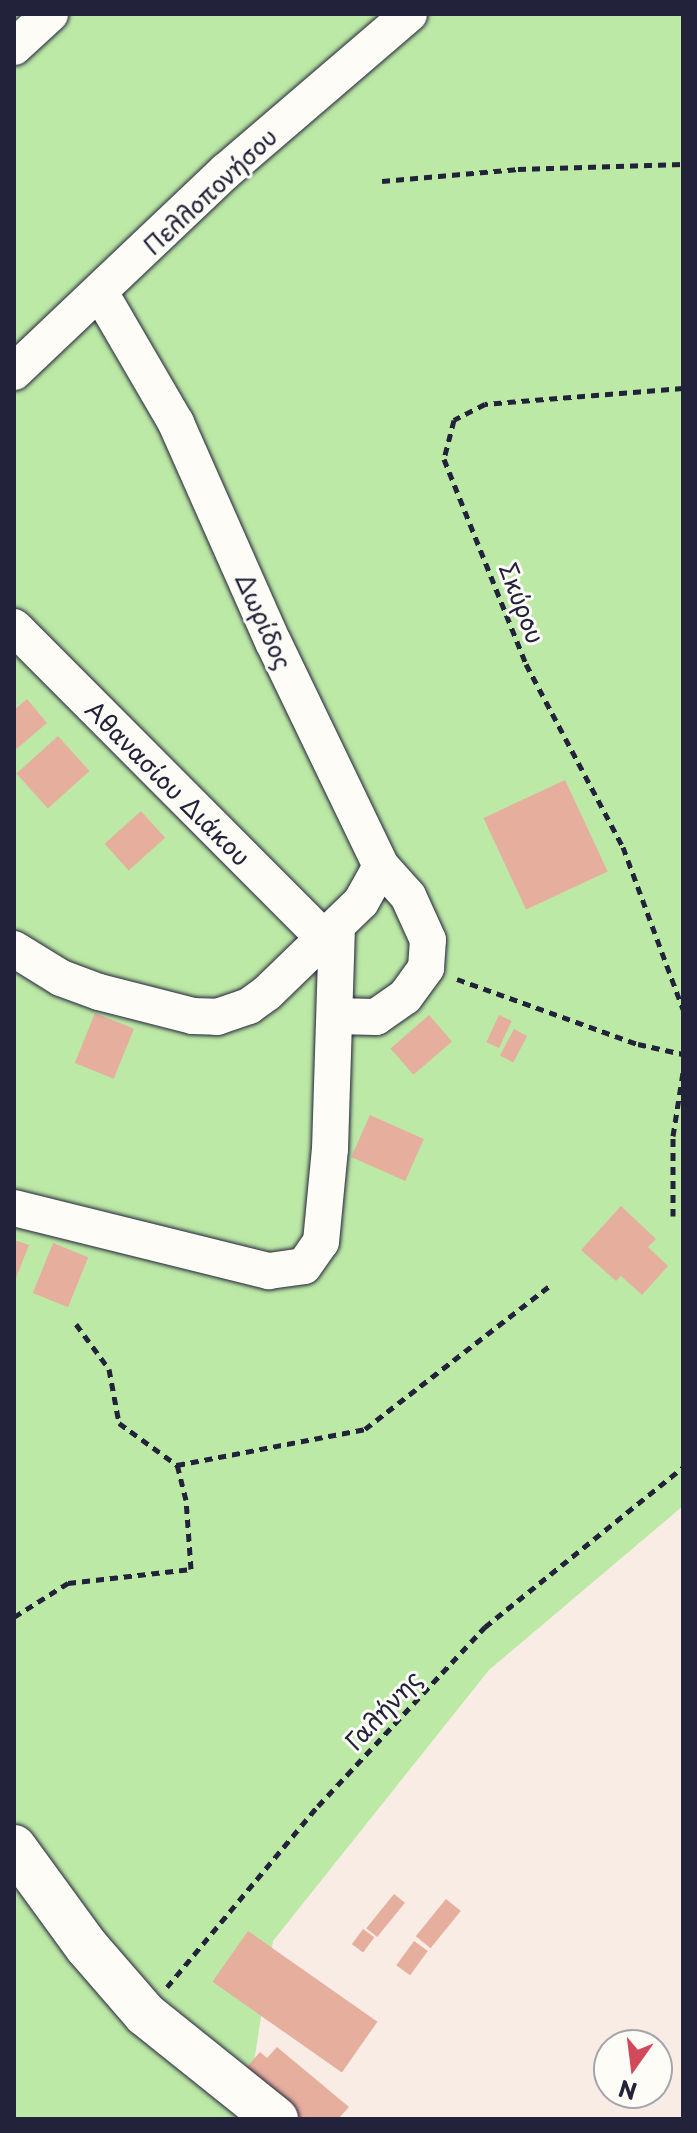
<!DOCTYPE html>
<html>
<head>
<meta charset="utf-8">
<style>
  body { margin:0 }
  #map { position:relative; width:697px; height:2133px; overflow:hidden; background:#f8ece5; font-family:"Playpen Sans",sans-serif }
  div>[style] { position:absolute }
  .green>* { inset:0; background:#bde9a6 }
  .building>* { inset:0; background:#e6ae9d; transform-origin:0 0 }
  .path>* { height:5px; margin-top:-2.5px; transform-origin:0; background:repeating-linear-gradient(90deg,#22223b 0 8px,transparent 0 14px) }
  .roads { filter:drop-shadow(0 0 2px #22223b) drop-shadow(0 0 2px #22223b) }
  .street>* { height:36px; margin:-18px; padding:0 18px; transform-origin:18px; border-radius:18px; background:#fdfcf7 }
  .secondary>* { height:44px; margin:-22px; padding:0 22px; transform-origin:22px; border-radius:22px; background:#fdfcf7 }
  span { translate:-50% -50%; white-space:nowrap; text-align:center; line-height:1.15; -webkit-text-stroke:6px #fdfcf7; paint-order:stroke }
  .street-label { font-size:24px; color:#22223b }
  .frame { position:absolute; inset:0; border:16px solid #22223b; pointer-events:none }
  .north { position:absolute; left:593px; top:2029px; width:80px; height:80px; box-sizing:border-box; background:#fdfcf7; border:2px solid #a5a5ac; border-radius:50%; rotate:194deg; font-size:22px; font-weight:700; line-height:32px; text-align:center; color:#22223b }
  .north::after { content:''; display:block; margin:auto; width:28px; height:36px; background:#d1495b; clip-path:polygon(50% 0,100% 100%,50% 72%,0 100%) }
</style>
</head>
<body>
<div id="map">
  <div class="green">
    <div style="clip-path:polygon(14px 14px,683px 14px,683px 1506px,489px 1670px,273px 1941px,245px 2119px,14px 2119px)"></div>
  </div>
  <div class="building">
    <div style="clip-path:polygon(27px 699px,47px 723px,14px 751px,14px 710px)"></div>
    <div style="left:58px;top:736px;width:47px;height:56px;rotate:48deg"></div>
    <div style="left:565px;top:780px;width:101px;height:90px;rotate:65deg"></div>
    <div style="left:141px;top:811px;width:36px;height:49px;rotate:48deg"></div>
    <div style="left:95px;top:1013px;width:42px;height:54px;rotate:22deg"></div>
    <div style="left:429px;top:1015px;width:35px;height:51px;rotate:49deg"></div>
    <div style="left:499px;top:1015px;width:14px;height:30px;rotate:25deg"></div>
    <div style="left:514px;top:1029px;width:15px;height:30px;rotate:28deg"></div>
    <div style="left:370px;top:1115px;width:59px;height:46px;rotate:24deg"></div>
    <div style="clip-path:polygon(621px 1206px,656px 1239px,648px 1247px,668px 1266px,642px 1295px,621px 1276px,616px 1281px,581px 1250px)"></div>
    <div style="clip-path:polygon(14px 1240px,29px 1245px,14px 1283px)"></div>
    <div style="left:53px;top:1243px;width:38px;height:54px;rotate:22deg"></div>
    <div style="left:394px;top:1894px;width:14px;height:44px;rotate:39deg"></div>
    <div style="left:446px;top:1899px;width:19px;height:48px;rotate:39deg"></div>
    <div style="left:363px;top:1929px;width:14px;height:19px;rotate:36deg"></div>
    <div style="left:248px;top:1931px;width:158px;height:62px;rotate:35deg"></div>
    <div style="left:414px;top:1941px;width:17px;height:30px;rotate:36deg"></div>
    <div style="clip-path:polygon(277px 2047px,349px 2107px,338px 2119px,297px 2119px,251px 2080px,247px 2067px,260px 2052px,267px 2058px)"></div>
  </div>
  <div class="path">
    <div style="left:382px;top:181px;width:137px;rotate:-5deg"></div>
    <div style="left:518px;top:169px;width:165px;rotate:-1.7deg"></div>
    <div style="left:683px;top:388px;width:199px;rotate:175.4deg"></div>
    <div style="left:485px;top:404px;width:35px;rotate:153deg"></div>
    <div style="left:454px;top:420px;width:40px;rotate:104.4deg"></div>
    <div style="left:444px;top:459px;width:221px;rotate:68.2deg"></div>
    <div style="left:526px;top:664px;width:207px;rotate:62.1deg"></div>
    <div style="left:623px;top:847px;width:173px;rotate:69.7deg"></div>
    <div style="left:457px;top:979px;width:192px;rotate:19.8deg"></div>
    <div style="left:638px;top:1044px;width:46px;rotate:12.5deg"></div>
    <div style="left:673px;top:1216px;width:80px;rotate:-90deg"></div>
    <div style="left:673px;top:1136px;width:65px;rotate:-81.1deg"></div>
    <div style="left:76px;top:1324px;width:56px;rotate:53.7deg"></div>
    <div style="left:109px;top:1369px;width:55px;rotate:79.5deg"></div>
    <div style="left:119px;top:1423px;width:72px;rotate:35.9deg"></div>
    <div style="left:14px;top:1617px;width:64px;rotate:-32.2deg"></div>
    <div style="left:68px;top:1583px;width:124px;rotate:-6.5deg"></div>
    <div style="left:191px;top:1569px;width:69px;rotate:-94.1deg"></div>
    <div style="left:186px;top:1500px;width:36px;rotate:-104deg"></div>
    <div style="left:177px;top:1465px;width:191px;rotate:-10.8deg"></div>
    <div style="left:365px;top:1429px;width:237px;rotate:-37.8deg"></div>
    <div style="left:167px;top:1987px;width:236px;rotate:-50.2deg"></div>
    <div style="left:318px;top:1806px;width:245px;rotate:-47deg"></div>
    <div style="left:485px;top:1627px;width:255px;rotate:-38.9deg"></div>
  </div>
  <div class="roads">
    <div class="street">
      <div style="left:14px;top:47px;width:49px;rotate:-42.5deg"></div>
      <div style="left:14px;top:372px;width:292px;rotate:-43.5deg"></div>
      <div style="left:226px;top:171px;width:241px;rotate:-40.6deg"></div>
      <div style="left:14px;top:627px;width:439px;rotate:45.1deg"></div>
      <div style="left:14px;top:949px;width:55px;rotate:31.7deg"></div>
      <div style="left:61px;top:978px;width:40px;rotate:20.2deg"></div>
      <div style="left:99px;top:992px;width:97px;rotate:14.3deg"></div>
      <div style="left:193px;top:1016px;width:24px;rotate:2deg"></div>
      <div style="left:217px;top:1017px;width:34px;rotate:-19deg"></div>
      <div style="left:249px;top:1006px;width:22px;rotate:-36deg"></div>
      <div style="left:267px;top:993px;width:131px;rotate:-44.1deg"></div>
      <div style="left:361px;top:902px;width:41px;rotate:-60.9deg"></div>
      <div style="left:381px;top:866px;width:249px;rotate:-115.7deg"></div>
      <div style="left:273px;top:642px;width:240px;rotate:-113.9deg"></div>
      <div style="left:176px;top:423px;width:149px;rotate:-120.2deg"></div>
      <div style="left:335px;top:1016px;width:41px;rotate:1.4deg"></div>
      <div style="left:376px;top:1017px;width:35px;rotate:-35deg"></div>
      <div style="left:405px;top:997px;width:36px;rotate:-54deg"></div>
      <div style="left:426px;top:968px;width:28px;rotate:-86deg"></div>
      <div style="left:428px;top:940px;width:48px;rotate:-114.4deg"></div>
      <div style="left:408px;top:896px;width:40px;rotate:-132deg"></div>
      <div style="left:14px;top:1208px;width:263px;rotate:13.9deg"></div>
      <div style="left:269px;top:1271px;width:35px;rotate:-8deg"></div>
      <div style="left:304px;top:1266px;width:29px;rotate:-55deg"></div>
      <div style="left:321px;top:1242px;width:93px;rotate:-84.5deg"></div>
      <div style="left:330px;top:1149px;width:223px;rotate:-88.2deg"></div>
    </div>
    <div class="secondary">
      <div style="left:14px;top:1847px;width:124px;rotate:53.9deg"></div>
      <div style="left:87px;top:1947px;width:89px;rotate:49.1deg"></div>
      <div style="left:145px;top:2014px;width:168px;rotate:38.7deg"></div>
    </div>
  </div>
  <div class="street-label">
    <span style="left:210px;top:191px;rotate:-43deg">Πελλοπονήσου</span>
    <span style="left:522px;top:603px;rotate:69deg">Σκύρου</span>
    <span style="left:264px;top:621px;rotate:66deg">Δωρίδος</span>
    <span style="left:168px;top:783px;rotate:45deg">Αθανασίου Διάκου</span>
    <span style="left:383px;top:1710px;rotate:-47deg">Γαλήνης</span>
  </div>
  <div class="frame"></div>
  <div class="north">N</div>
</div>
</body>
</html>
